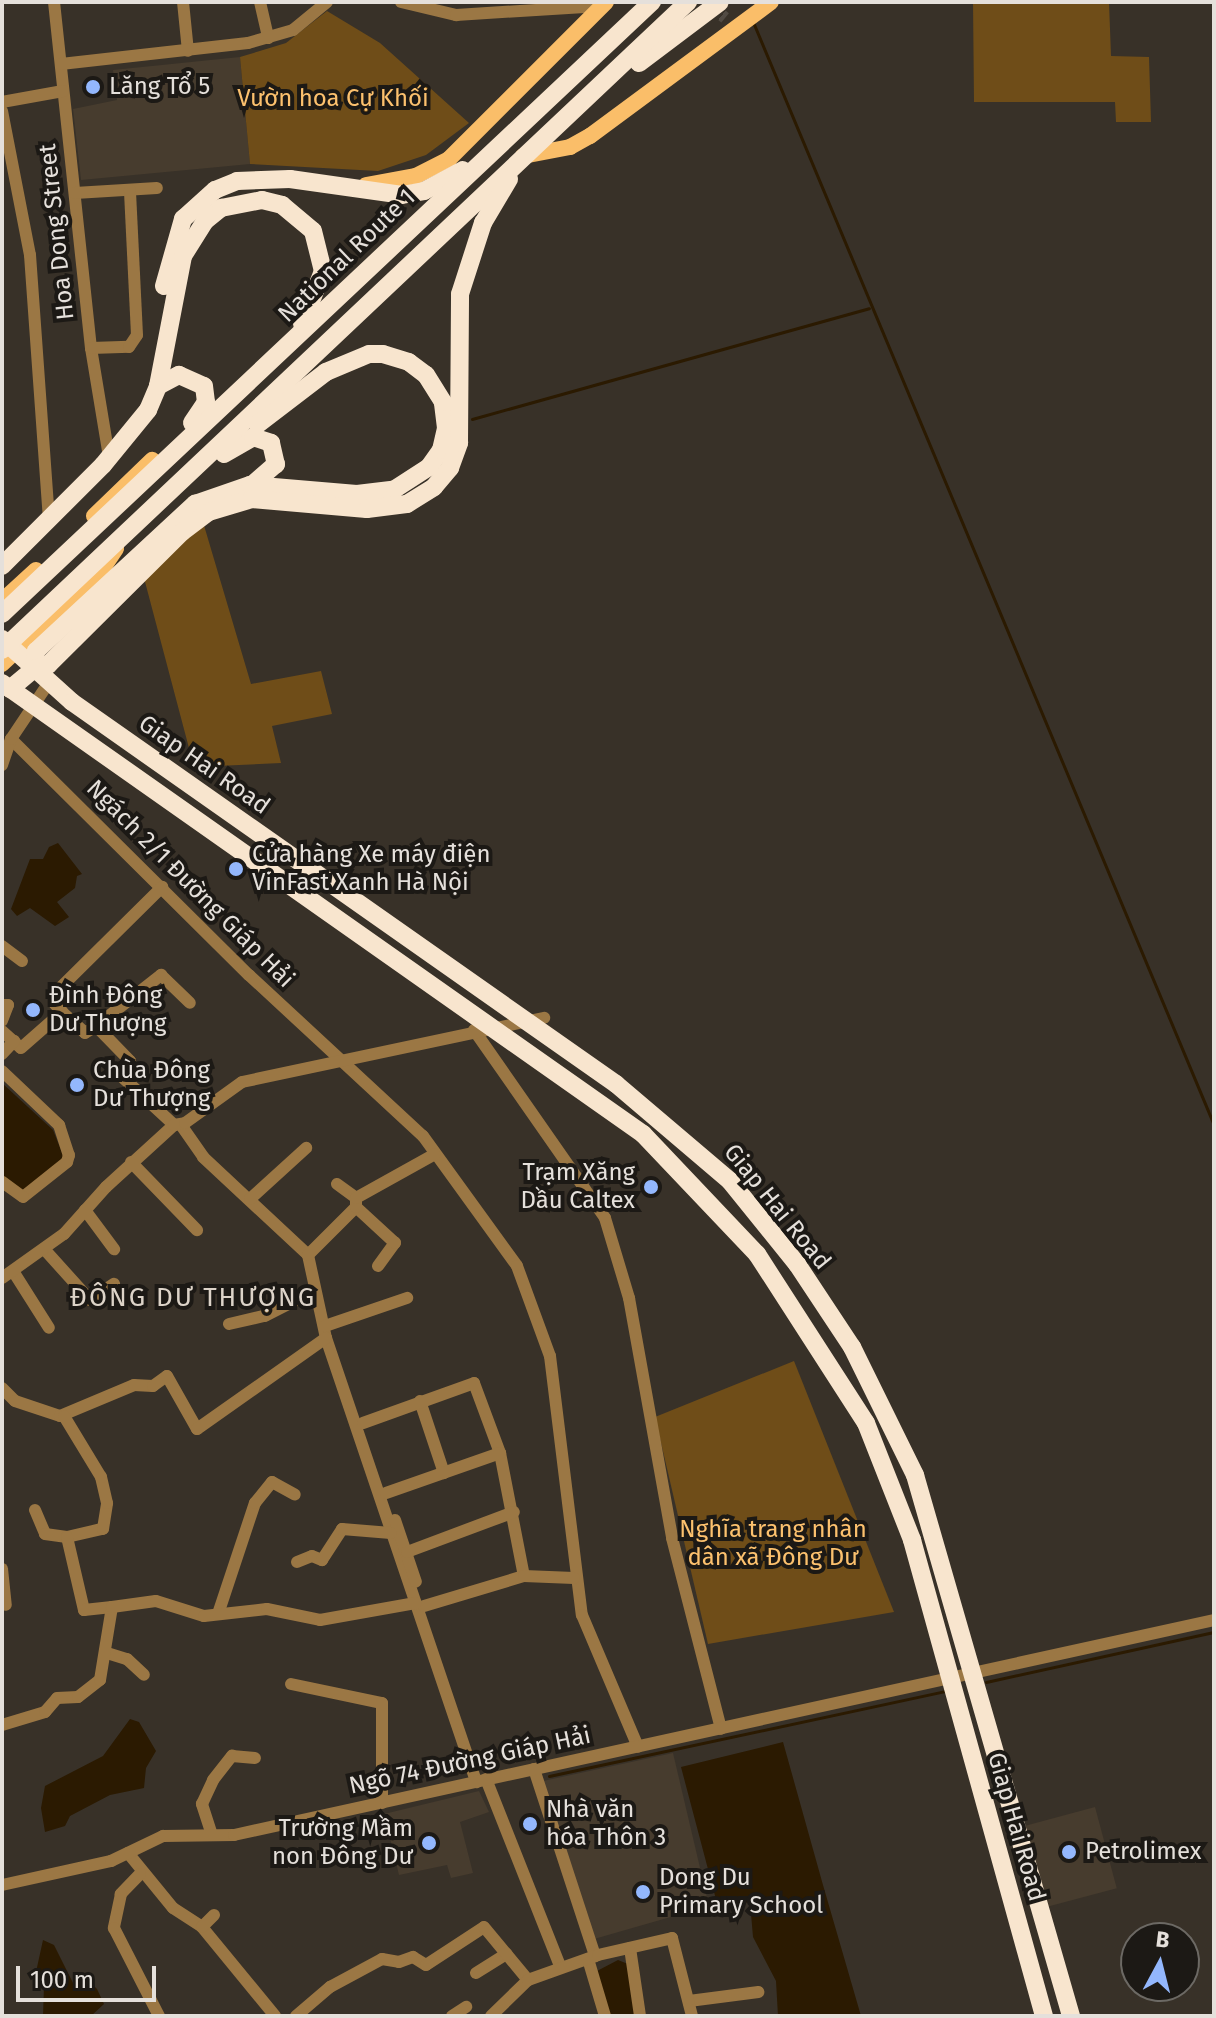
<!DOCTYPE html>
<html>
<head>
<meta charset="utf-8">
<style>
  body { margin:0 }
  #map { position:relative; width:1216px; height:2018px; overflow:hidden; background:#383128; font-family:"Fira Sans",sans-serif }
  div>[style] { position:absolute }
  .built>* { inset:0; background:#473c2e; transform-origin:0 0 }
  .green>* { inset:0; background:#6f4d18 }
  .water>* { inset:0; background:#2b1a01 }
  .stream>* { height:3px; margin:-1.5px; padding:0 1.5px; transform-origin:1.5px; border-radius:1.5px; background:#2b1a01 }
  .minor-tunnel>* { height:12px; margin-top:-6px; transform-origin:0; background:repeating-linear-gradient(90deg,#524b43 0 12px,transparent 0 18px) }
  .minor>* { height:12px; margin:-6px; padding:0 6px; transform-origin:6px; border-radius:6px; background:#9b7744 }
  .major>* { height:16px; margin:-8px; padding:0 8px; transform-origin:8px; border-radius:8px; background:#fabe69 }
  .highway>* { height:18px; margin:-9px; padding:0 9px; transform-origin:9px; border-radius:9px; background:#f8e5ce }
  .dots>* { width:22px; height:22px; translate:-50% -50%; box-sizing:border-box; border:4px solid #1c1915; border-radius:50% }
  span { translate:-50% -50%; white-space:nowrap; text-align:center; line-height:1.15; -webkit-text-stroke:8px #1c1915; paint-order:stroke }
  .poi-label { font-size:24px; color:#e5e0db }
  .left { translate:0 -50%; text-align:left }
  .right { translate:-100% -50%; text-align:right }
  .park-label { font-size:24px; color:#fcc16e }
  .street-label { font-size:24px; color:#e5e0db }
  .neighbourhood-label { font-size:26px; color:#dcd3c8; letter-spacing:2px }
  .frame { position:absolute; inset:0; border:4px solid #e5e0db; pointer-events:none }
  .north { position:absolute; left:1120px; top:1922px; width:80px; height:80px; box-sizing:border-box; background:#1c1915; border:2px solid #6c6964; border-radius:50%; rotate:7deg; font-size:22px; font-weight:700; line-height:32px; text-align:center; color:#e5e0db }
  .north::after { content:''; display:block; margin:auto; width:28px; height:36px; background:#93b7fd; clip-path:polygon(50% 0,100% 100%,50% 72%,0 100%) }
  .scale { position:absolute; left:16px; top:1966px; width:140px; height:36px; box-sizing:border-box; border:4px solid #e5e0db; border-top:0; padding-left:10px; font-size:24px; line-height:28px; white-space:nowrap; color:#e5e0db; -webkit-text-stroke:6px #1c1915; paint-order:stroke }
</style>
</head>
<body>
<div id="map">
  <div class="built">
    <div style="clip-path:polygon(240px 57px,250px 164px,81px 180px,73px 109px,117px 100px,113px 70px)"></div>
    <div style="clip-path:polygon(673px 1753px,709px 1906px,594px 1939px,543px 1781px)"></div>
    <div style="clip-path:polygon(479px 1791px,489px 1812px,460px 1822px,473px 1873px,451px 1878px,447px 1865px,399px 1875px,384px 1814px)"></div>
    <div style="left:1095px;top:1807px;width:84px;height:73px;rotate:75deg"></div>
  </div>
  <div class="green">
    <div style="clip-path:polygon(973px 2px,1109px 2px,1111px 56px,1149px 57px,1151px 122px,1116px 122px,1115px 102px,974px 102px)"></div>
    <div style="clip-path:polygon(327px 11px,380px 43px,469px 123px,426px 155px,378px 171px,250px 164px,240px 57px,286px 43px)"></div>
    <div style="clip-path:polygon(203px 522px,251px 684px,321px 671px,332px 714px,272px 726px,281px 763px,194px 767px,144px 578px)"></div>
    <div style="clip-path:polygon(794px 1361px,894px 1612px,708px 1644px,655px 1417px)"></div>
  </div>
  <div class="water">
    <div style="clip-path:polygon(58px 843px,82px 874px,77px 876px,75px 888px,57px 902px,69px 917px,55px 926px,30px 908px,17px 916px,11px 909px,30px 859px,43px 859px,49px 847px)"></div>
    <div style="clip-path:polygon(2px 1083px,53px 1130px,64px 1158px,26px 1192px,2px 1177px)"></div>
    <div style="clip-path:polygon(130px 1719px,139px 1722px,156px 1751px,146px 1768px,144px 1788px,110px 1795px,70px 1816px,65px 1826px,45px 1832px,41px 1808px,45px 1786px,103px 1756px)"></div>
    <div style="clip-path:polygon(783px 1742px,823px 1885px,861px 2016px,778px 2016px,776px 1981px,753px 1937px,750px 1902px,718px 1907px,681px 1767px)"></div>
    <div style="clip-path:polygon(43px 1940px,54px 1945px,76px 1989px,92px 1984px,97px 1989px,104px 2004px,91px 2016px,43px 2016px,44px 1986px,36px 1972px)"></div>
    <div style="clip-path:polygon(618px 1960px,628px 1964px,637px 2016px,611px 2016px,607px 2006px,597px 1971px)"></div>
  </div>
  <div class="stream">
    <div style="left:753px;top:22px;width:1195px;rotate:67.32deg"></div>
    <div style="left:472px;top:419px;width:412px;rotate:-15.6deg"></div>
    <div style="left:986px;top:1682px;width:233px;rotate:-12.4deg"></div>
    <div style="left:549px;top:1776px;width:406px;rotate:-12.1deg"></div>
  </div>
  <div class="minor-tunnel">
    <div style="left:708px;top:4px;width:22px;rotate:39deg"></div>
  </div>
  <div class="minor">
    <div style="left:54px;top:2px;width:348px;rotate:83.9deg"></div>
    <div style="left:91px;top:348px;width:110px;rotate:80.6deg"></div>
    <div style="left:183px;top:2px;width:49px;rotate:84.2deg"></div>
    <div style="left:260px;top:2px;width:37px;rotate:77deg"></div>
    <div style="left:401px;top:2px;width:57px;rotate:13.3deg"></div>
    <div style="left:456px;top:15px;width:145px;rotate:-3.6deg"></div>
    <div style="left:61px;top:64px;width:188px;rotate:-6.4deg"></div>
    <div style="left:248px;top:43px;width:47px;rotate:-16.1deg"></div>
    <div style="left:293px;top:30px;width:44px;rotate:-39.5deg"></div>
    <div style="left:2px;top:102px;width:62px;rotate:-10.2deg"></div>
    <div style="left:2px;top:111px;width:147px;rotate:79deg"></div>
    <div style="left:30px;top:255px;width:264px;rotate:85.9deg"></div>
    <div style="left:75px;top:193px;width:82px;rotate:-3.5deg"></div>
    <div style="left:91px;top:348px;width:38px;rotate:-2deg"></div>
    <div style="left:129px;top:347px;width:14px;rotate:-56deg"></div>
    <div style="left:137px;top:335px;width:145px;rotate:-92.8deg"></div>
    <div style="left:11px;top:739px;width:335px;rotate:44.8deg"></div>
    <div style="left:249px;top:975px;width:237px;rotate:42.8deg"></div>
    <div style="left:423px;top:1136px;width:160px;rotate:54.1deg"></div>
    <div style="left:517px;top:1266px;width:96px;rotate:69.9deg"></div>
    <div style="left:550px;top:1356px;width:261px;rotate:83deg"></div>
    <div style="left:582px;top:1615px;width:143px;rotate:67deg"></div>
    <div style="left:2px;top:765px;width:28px;rotate:-71deg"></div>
    <div style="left:11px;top:739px;width:66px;rotate:-56.1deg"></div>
    <div style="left:2px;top:946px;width:25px;rotate:37deg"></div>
    <div style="left:2px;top:1005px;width:6px"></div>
    <div style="left:8px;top:1005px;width:17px;rotate:111deg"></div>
    <div style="left:62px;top:1012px;width:12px;rotate:-132deg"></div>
    <div style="left:54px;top:1003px;width:10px;rotate:-84deg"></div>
    <div style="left:55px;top:993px;width:151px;rotate:-44.7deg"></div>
    <div style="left:96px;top:1026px;width:83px;rotate:-38.1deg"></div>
    <div style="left:161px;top:975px;width:40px;rotate:44deg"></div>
    <div style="left:474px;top:1030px;width:229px;rotate:55.1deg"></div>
    <div style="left:605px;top:1218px;width:84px;rotate:73.3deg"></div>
    <div style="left:629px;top:1298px;width:244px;rotate:79.8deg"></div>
    <div style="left:672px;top:1538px;width:197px;rotate:75.6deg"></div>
    <div style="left:2px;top:1031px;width:25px;rotate:42deg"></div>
    <div style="left:21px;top:1048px;width:55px;rotate:-41.3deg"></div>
    <div style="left:62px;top:1012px;width:31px;rotate:42deg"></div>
    <div style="left:85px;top:1033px;width:13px;rotate:-32deg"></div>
    <div style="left:96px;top:1026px;width:49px;rotate:45.8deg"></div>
    <div style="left:130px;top:1061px;width:17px;rotate:130deg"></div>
    <div style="left:119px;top:1074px;width:75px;rotate:42.8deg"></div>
    <div style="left:2px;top:1054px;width:18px;rotate:-47deg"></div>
    <div style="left:2px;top:1071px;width:79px;rotate:43.5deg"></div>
    <div style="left:59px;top:1125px;width:32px;rotate:72deg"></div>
    <div style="left:69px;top:1155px;width:7px;rotate:106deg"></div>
    <div style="left:67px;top:1162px;width:56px;rotate:141.5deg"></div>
    <div style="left:23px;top:1197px;width:26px;rotate:-144deg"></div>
    <div style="left:181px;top:1125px;width:39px;rotate:55deg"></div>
    <div style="left:203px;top:1157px;width:144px;rotate:43deg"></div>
    <div style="left:308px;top:1255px;width:85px;rotate:77.8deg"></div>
    <div style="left:326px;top:1338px;width:469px;rotate:71.3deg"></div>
    <div style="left:131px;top:1162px;width:95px;rotate:45.9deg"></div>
    <div style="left:337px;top:1184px;width:24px;rotate:36deg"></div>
    <div style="left:250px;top:1199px;width:76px;rotate:-42.3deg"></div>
    <div style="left:85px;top:1210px;width:49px;rotate:53.4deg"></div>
    <div style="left:45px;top:1250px;width:67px;rotate:48deg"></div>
    <div style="left:90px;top:1300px;width:29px;rotate:-34deg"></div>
    <div style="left:308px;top:1255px;width:68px;rotate:-45deg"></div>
    <div style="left:378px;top:1266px;width:29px;rotate:-54deg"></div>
    <div style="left:395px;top:1243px;width:53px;rotate:-137.3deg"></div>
    <div style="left:356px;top:1207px;width:9px;rotate:-90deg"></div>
    <div style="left:356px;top:1198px;width:90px;rotate:-29.1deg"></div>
    <div style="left:13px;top:1271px;width:67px;rotate:57.7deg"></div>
    <div style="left:2px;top:1278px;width:76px;rotate:-35.4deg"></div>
    <div style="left:64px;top:1234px;width:63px;rotate:-48.2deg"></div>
    <div style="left:106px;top:1187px;width:92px;rotate:-42.4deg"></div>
    <div style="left:174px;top:1125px;width:11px;rotate:-10deg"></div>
    <div style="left:185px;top:1123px;width:70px;rotate:-35.7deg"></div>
    <div style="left:242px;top:1082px;width:309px;rotate:-12deg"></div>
    <div style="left:229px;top:1324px;width:37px;rotate:-13deg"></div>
    <div style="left:265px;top:1316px;width:53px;rotate:-27.1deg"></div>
    <div style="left:325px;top:1326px;width:87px;rotate:-18.9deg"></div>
    <div style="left:2px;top:1388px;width:18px;rotate:45deg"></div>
    <div style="left:15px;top:1401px;width:47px;rotate:18.4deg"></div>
    <div style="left:60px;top:1416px;width:80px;rotate:-22.7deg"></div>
    <div style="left:134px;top:1385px;width:19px;rotate:3deg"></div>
    <div style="left:153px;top:1386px;width:17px;rotate:-36deg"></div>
    <div style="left:167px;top:1376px;width:61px;rotate:60.5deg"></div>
    <div style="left:197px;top:1429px;width:158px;rotate:-35.2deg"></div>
    <div style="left:420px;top:1401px;width:76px;rotate:71.6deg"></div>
    <div style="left:363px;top:1423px;width:118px;rotate:-19.8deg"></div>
    <div style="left:474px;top:1383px;width:75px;rotate:69.6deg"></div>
    <div style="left:500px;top:1453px;width:125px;rotate:79deg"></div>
    <div style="left:386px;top:1493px;width:121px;rotate:-19.3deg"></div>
    <div style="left:35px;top:1510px;width:26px;rotate:67deg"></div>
    <div style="left:45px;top:1534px;width:22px;rotate:8deg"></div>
    <div style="left:67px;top:1537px;width:37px;rotate:-13deg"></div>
    <div style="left:103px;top:1529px;width:26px;rotate:-81deg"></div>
    <div style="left:107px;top:1503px;width:27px;rotate:-103deg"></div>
    <div style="left:101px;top:1477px;width:71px;rotate:-121.2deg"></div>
    <div style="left:395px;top:1520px;width:65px;rotate:71.3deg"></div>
    <div style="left:67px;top:1537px;width:75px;rotate:76.9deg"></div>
    <div style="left:84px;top:1610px;width:28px;rotate:-6deg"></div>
    <div style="left:407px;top:1552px;width:114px;rotate:-20.5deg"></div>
    <div style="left:297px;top:1562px;width:16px;rotate:-22deg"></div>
    <div style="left:312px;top:1556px;width:11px;rotate:22deg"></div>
    <div style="left:322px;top:1560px;width:37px;rotate:-57deg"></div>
    <div style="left:342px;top:1529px;width:49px;rotate:4.7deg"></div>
    <div style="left:2px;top:1569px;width:36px;rotate:84deg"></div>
    <div style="left:424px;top:1606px;width:104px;rotate:-16.7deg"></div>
    <div style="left:524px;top:1576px;width:50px;rotate:2.3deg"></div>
    <div style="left:218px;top:1614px;width:117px;rotate:-71.6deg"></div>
    <div style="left:255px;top:1503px;width:27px;rotate:-51deg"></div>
    <div style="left:272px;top:1482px;width:26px;rotate:29deg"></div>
    <div style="left:107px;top:1653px;width:21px;rotate:17deg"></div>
    <div style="left:127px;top:1659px;width:23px;rotate:43deg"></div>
    <div style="left:291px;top:1684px;width:93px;rotate:11.8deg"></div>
    <div style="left:382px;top:1703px;width:100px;rotate:90deg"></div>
    <div style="left:2px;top:1725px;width:45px;rotate:-16.8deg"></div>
    <div style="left:45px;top:1712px;width:18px;rotate:-49deg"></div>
    <div style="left:57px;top:1698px;width:21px;rotate:-3deg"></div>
    <div style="left:78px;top:1697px;width:28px;rotate:-38deg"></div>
    <div style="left:100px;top:1680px;width:74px;rotate:-80.7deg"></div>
    <div style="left:112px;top:1607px;width:44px;rotate:-7.8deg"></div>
    <div style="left:156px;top:1601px;width:50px;rotate:17.4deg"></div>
    <div style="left:204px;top:1616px;width:63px;rotate:-6.3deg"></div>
    <div style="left:267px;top:1609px;width:54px;rotate:11.7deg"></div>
    <div style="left:320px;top:1620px;width:97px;rotate:-10.1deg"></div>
    <div style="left:534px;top:1769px;width:197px;rotate:71.9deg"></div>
    <div style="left:486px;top:1779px;width:203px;rotate:68.4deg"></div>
    <div style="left:212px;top:1835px;width:33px;rotate:-108deg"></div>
    <div style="left:202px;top:1804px;width:26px;rotate:-65deg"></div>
    <div style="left:213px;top:1780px;width:31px;rotate:-52deg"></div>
    <div style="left:232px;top:1756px;width:23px;rotate:5deg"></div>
    <div style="left:128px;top:1853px;width:71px;rotate:50.7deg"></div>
    <div style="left:173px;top:1908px;width:35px;rotate:33deg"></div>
    <div style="left:202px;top:1927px;width:115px;rotate:50.6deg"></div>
    <div style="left:140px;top:1874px;width:28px;rotate:134deg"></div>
    <div style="left:121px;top:1894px;width:35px;rotate:102deg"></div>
    <div style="left:114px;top:1928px;width:99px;rotate:62.9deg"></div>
    <div style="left:2px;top:1885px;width:112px;rotate:-12.4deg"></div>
    <div style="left:111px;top:1861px;width:58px;rotate:-25.7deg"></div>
    <div style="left:163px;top:1836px;width:71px;rotate:-0.8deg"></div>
    <div style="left:234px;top:1835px;width:1003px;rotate:-12.37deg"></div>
    <div style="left:202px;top:1927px;width:17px;rotate:-45deg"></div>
    <div style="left:630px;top:1948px;width:69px;rotate:81.6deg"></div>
    <div style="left:588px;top:1959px;width:59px;rotate:73.4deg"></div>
    <div style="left:476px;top:1973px;width:36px;rotate:-32deg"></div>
    <div style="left:689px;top:2001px;width:70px;rotate:-7.4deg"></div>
    <div style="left:296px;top:2016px;width:45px;rotate:-40.5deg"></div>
    <div style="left:330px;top:1987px;width:59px;rotate:-28.3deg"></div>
    <div style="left:382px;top:1959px;width:17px;rotate:10deg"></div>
    <div style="left:399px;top:1962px;width:15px;rotate:-20deg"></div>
    <div style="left:413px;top:1957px;width:15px;rotate:32deg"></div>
    <div style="left:426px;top:1965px;width:69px;rotate:-33.2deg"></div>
    <div style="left:484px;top:1927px;width:69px;rotate:50.3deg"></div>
    <div style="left:452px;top:2016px;width:17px;rotate:-33deg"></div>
    <div style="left:491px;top:2016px;width:52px;rotate:-44.2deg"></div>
    <div style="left:528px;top:1980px;width:74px;rotate:-19.7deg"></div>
    <div style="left:598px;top:1955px;width:76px;rotate:-12.9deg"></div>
    <div style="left:672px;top:1938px;width:81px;rotate:75.6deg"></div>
  </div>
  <div class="major">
    <div style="left:523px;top:156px;width:48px;rotate:-10.8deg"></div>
    <div style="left:570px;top:147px;width:23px;rotate:-29deg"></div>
    <div style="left:590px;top:136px;width:225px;rotate:-36.5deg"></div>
    <div style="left:366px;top:185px;width:51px;rotate:-10.2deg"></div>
    <div style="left:416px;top:176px;width:37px;rotate:-27deg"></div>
    <div style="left:449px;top:159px;width:222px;rotate:-45deg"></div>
    <div style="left:94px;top:516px;width:81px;rotate:-44deg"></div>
    <div style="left:2px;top:601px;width:46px;rotate:-42.4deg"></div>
    <div style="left:2px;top:664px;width:136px;rotate:-43.2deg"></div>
    <div style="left:101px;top:571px;width:27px;rotate:-56deg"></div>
  </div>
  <div class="highway">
    <div style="left:639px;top:63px;width:101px;rotate:-37deg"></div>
    <div style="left:164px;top:286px;width:70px;rotate:-74.2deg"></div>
    <div style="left:183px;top:219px;width:43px;rotate:-42.2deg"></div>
    <div style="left:215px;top:190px;width:24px;rotate:-22deg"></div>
    <div style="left:237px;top:181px;width:53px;rotate:-2.2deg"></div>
    <div style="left:290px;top:179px;width:113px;rotate:8.1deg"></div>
    <div style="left:402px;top:195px;width:22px;rotate:-10deg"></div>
    <div style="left:424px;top:191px;width:44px;rotate:-28.3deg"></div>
    <div style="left:158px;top:386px;width:24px;rotate:-28deg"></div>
    <div style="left:179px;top:375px;width:27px;rotate:24deg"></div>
    <div style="left:204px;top:386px;width:16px;rotate:83deg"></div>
    <div style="left:206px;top:402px;width:25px;rotate:124deg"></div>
    <div style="left:224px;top:454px;width:34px;rotate:-30deg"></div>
    <div style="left:253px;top:437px;width:19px;rotate:18deg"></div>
    <div style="left:271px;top:443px;width:22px;rotate:77deg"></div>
    <div style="left:276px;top:464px;width:30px;rotate:139deg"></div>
    <div style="left:2px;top:566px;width:143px;rotate:-45deg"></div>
    <div style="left:103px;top:465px;width:71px;rotate:-50.7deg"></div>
    <div style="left:148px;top:410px;width:26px;rotate:-67deg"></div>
    <div style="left:158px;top:386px;width:132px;rotate:-79.1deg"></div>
    <div style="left:183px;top:256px;width:41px;rotate:-57.8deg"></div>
    <div style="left:205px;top:221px;width:21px;rotate:-39deg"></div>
    <div style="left:221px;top:208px;width:42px;rotate:-11deg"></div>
    <div style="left:262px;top:200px;width:21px;rotate:14deg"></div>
    <div style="left:282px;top:205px;width:40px;rotate:40deg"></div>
    <div style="left:313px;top:231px;width:41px;rotate:76deg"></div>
    <div style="left:323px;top:271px;width:57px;rotate:111.6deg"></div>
    <div style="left:2px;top:614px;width:893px;rotate:-43.28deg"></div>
    <div style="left:2px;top:639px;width:94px;rotate:42deg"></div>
    <div style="left:72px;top:702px;width:665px;rotate:35.08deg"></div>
    <div style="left:616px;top:1084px;width:150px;rotate:40.4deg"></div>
    <div style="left:730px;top:1181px;width:107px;rotate:51.1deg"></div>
    <div style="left:797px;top:1264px;width:100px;rotate:56.5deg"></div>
    <div style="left:852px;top:1347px;width:143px;rotate:63.8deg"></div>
    <div style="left:915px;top:1475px;width:563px;rotate:73.91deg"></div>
    <div style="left:2px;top:650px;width:944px;rotate:-43.37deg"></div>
    <div style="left:34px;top:669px;width:18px;rotate:-84deg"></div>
    <div style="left:36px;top:651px;width:217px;rotate:-42.8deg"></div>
    <div style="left:195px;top:504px;width:58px;rotate:-19.1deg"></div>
    <div style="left:250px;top:485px;width:107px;rotate:4.8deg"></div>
    <div style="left:357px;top:494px;width:38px;rotate:-7deg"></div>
    <div style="left:395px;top:489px;width:40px;rotate:-32.9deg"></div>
    <div style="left:429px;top:467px;width:21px;rotate:-55deg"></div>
    <div style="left:441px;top:450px;width:23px;rotate:-77deg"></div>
    <div style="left:446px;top:428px;width:26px;rotate:-97deg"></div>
    <div style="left:443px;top:402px;width:32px;rotate:-122deg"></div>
    <div style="left:426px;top:375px;width:21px;rotate:-143deg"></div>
    <div style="left:409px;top:362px;width:27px;rotate:-163deg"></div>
    <div style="left:383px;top:354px;width:14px;rotate:180deg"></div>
    <div style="left:369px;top:354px;width:47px;rotate:157.3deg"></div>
    <div style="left:326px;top:372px;width:86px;rotate:142.6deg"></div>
    <div style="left:2px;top:683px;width:784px;rotate:35.13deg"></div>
    <div style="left:643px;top:1134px;width:166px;rotate:46.5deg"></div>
    <div style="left:757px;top:1254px;width:201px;rotate:57.2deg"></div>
    <div style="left:866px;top:1423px;width:126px;rotate:68.5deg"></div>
    <div style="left:912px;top:1540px;width:494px;rotate:74.5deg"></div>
    <div style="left:10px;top:689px;width:31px;rotate:-40deg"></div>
    <div style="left:34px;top:669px;width:15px;rotate:-16deg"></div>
    <div style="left:48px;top:665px;width:189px;rotate:-44.8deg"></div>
    <div style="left:182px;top:532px;width:34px;rotate:-37deg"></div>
    <div style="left:209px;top:512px;width:45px;rotate:-16.8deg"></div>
    <div style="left:252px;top:499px;width:115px;rotate:5deg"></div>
    <div style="left:367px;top:509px;width:40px;rotate:-7.1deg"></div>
    <div style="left:407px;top:504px;width:32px;rotate:-32deg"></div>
    <div style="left:434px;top:487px;width:25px;rotate:-50deg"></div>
    <div style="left:450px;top:468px;width:27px;rotate:-70deg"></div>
    <div style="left:459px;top:443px;width:149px;rotate:-89.6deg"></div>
    <div style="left:460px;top:294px;width:75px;rotate:-72.1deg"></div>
    <div style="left:483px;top:223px;width:51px;rotate:-59.4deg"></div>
  </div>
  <div class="dots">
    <div style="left:93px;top:87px;background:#93b7fd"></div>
    <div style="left:236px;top:869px;background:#93b7fd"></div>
    <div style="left:33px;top:1010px;background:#93b7fd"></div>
    <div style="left:77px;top:1085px;background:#93b7fd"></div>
    <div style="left:651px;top:1187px;background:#93b7fd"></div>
    <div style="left:530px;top:1824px;background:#93b7fd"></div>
    <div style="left:429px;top:1843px;background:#93b7fd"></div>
    <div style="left:1069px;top:1852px;background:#93b7fd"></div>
    <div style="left:643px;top:1892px;background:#93b7fd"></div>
  </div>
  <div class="poi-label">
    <span class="left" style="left:109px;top:87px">Lăng Tổ 5</span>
    <span class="left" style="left:252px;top:869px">Cửa hàng Xe máy điện<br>VinFast Xanh Hà Nội</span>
    <span class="left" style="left:49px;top:1010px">Đình Đông<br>Dư Thượng</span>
    <span class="left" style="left:93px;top:1085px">Chùa Đông<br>Dư Thượng</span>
    <span class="right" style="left:635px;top:1187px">Trạm Xăng<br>Dầu Caltex</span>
    <span class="left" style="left:546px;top:1824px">Nhà văn<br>hóa Thôn 3</span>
    <span class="right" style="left:413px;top:1843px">Trường Mầm<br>non Đông Dư</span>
    <span class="left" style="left:1085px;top:1852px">Petrolimex</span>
    <span class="left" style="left:659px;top:1892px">Dong Du<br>Primary School</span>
  </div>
  <div class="park-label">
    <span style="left:333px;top:99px">Vườn hoa Cự Khối</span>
    <span style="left:773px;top:1544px">Nghĩa trang nhân<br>dân xã Đông Dư</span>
  </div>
  <div class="street-label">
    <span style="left:57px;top:232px;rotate:-96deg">Hoa Dong Street</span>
    <span style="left:347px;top:256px;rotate:-44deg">National Route 1</span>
    <span style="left:204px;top:765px;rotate:35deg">Giap Hai Road</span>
    <span style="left:190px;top:884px;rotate:45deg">Ngách 2/1 Đường Giáp Hải</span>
    <span style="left:777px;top:1207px;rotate:51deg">Giap Hai Road</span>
    <span style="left:470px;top:1761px;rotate:-12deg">Ngõ 74 Đường Giáp Hải</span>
    <span style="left:1016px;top:1827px;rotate:74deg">Giap Hai Road</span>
  </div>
  <div class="neighbourhood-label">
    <span style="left:193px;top:1298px">ĐÔNG DƯ THƯỢNG</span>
  </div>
  <div class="frame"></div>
  <div class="north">B</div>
  <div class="scale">100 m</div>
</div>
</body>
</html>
